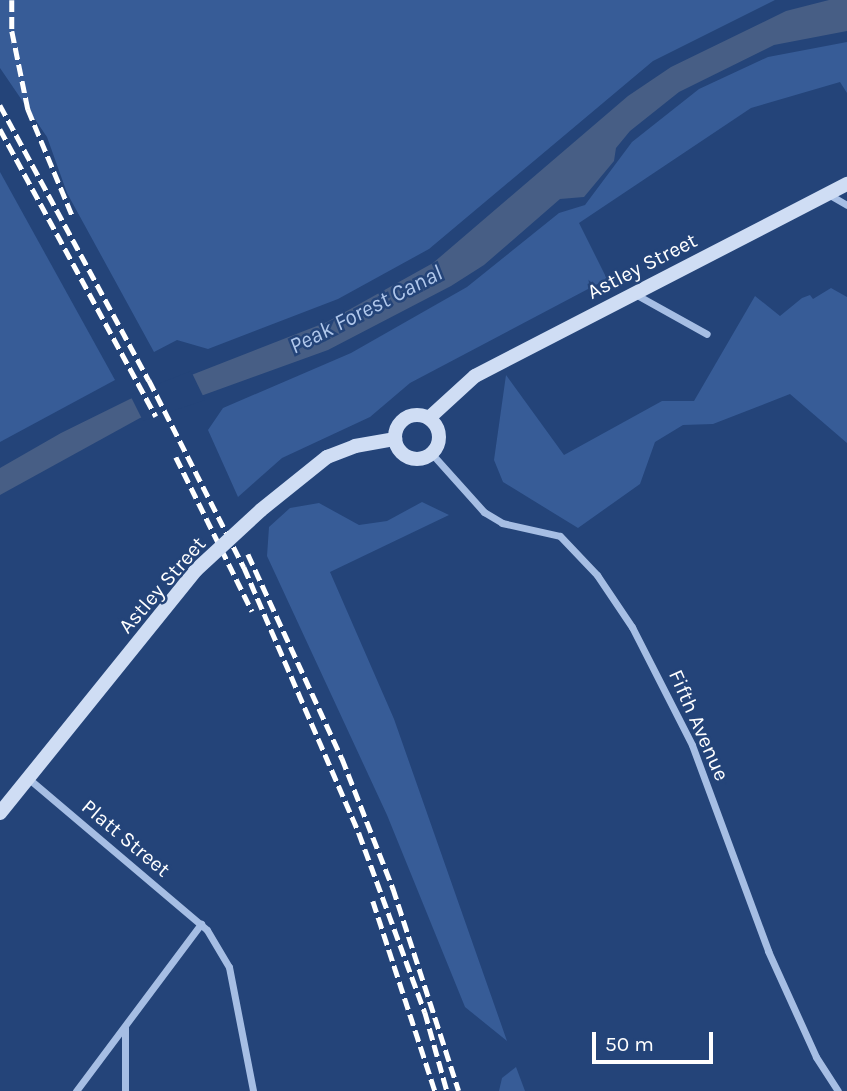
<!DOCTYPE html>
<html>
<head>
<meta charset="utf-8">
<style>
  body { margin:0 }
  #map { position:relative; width:847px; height:1091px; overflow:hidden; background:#244479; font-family:Karla,sans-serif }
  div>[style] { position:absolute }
  .green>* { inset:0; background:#375c97 }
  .water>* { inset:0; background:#475e85 }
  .pier>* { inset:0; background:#244479 }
  .minor>* { height:7px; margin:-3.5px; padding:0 3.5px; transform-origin:3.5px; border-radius:3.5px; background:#a6bee4 }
  .secondary>* { height:14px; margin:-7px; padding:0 7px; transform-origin:7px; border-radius:7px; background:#cfddf4 }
  .secondary>.ring { margin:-7px; padding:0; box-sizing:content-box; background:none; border:14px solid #cfddf4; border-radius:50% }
  .rail>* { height:4.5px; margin-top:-2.25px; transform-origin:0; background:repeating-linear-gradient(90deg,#fff 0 12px,transparent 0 17px) }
  .secondary-bridge>* { height:14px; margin:-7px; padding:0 7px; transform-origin:7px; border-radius:7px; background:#cfddf4 }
  span { translate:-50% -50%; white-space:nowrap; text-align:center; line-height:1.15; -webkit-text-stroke:5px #244479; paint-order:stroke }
  .street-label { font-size:21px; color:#fff }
  .water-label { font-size:23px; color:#b1c8ec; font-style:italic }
  .scale { position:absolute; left:592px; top:1032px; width:121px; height:32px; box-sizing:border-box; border:4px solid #fff; border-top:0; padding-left:9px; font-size:21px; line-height:24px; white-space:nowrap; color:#fff; -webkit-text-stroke:5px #244479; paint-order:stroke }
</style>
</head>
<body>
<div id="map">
  <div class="green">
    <div style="clip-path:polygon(0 0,775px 0,653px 61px,429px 249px,338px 299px,208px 349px,177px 340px,154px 352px,67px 193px,47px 137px,0 68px)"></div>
    <div style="clip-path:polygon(847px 42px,847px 93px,840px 82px,751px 108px,579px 223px,607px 279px,410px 383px,370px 417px,282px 458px,238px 497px,208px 430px,223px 408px,351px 353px,467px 287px,559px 213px,585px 205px,632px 142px,699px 89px,768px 57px)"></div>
    <div style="clip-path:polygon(0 172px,115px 380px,0 442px)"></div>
    <div style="clip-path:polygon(831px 288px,847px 297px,847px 443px,790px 394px,713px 424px,683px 425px,655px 442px,640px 484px,578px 528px,503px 482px,494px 460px,506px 375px,564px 455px,662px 401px,694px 401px,755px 296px,780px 316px,802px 298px,810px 295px,813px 299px)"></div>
    <div style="clip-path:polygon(422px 502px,449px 515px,330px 572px,394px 719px,507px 1041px,465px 1007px,387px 815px,267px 556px,269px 527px,290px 508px,319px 503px,359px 525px,387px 521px)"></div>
    <div style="clip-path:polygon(516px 1067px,525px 1091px,499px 1091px,502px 1078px)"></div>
  </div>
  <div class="water">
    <div style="clip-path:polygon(829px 0,847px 0,847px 31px,774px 45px,679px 92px,630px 131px,616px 148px,614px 161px,584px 197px,560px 199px,484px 265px,451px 286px,328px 350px,140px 418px,0 495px,0 468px,61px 433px,130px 399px,327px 322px,433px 263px,628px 96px,671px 67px,786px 11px)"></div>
  </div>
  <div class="pier">
    <div style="clip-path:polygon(191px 371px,205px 400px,143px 421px,130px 395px)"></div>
  </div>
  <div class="minor">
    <div style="left:828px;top:194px;width:22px;rotate:30deg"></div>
    <div style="left:635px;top:294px;width:82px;rotate:29.1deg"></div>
    <div style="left:432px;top:454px;width:78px;rotate:48.1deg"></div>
    <div style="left:484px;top:512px;width:21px;rotate:31deg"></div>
    <div style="left:502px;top:523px;width:59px;rotate:12.6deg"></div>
    <div style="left:560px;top:536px;width:54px;rotate:46.5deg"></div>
    <div style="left:597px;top:575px;width:63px;rotate:56.1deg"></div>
    <div style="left:632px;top:627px;width:132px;rotate:63deg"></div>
    <div style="left:692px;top:745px;width:220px;rotate:69.7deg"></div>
    <div style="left:768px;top:951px;width:116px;rotate:65.6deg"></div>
    <div style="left:816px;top:1057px;width:40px;rotate:57.1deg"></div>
    <div style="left:29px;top:779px;width:233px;rotate:40.3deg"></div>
    <div style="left:207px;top:930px;width:43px;rotate:59.3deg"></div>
    <div style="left:229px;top:967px;width:126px;rotate:79deg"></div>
    <div style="left:76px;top:1091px;width:209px;rotate:-53.2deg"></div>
    <div style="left:125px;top:1091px;width:64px;rotate:-90deg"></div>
  </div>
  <div class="secondary">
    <div class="ring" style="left:395px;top:415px;width:30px;height:30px"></div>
    <div style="left:429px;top:418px;width:62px;rotate:-42.4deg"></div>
    <div style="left:475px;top:376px;width:419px;rotate:-27.3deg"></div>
    <div style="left:261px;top:510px;width:85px;rotate:-38.8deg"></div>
    <div style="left:327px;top:457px;width:30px;rotate:-21deg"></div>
    <div style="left:355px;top:446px;width:41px;rotate:-9.9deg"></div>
    <div style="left:0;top:813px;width:312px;rotate:-51.1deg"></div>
  </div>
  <div class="rail">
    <div style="left:12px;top:0;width:31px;rotate:90deg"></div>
    <div style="left:12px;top:31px;width:80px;rotate:78.4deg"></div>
    <div style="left:28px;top:109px;width:117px;rotate:67.4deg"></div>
    <div style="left:0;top:105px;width:313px;rotate:61.6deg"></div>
    <div style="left:149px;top:380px;width:210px;rotate:63.1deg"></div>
    <div style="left:244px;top:567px;width:290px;rotate:66.6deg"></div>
    <div style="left:359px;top:833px;width:191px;rotate:69.8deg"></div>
    <div style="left:425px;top:1012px;width:82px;rotate:74.4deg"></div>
    <div style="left:0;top:129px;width:327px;rotate:61.5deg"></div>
    <div style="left:176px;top:457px;width:172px;rotate:63.7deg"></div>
    <div style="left:248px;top:554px;width:225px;rotate:65.3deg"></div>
    <div style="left:342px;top:758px;width:140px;rotate:68.6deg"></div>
    <div style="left:393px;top:888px;width:213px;rotate:72deg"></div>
    <div style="left:373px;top:901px;width:200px;rotate:71.9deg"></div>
  </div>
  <div class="secondary-bridge">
    <div style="left:196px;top:570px;width:88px;rotate:-42.7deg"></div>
  </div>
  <div class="street-label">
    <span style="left:642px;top:266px;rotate:-27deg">Astley Street</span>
    <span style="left:162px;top:585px;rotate:-49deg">Astley Street</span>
    <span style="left:699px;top:725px;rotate:66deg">Fifth Avenue</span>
    <span style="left:126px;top:838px;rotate:40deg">Platt Street</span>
  </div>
  <div class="water-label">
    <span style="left:366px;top:310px;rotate:-27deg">Peak Forest Canal</span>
  </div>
  <div class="scale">50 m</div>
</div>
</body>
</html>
